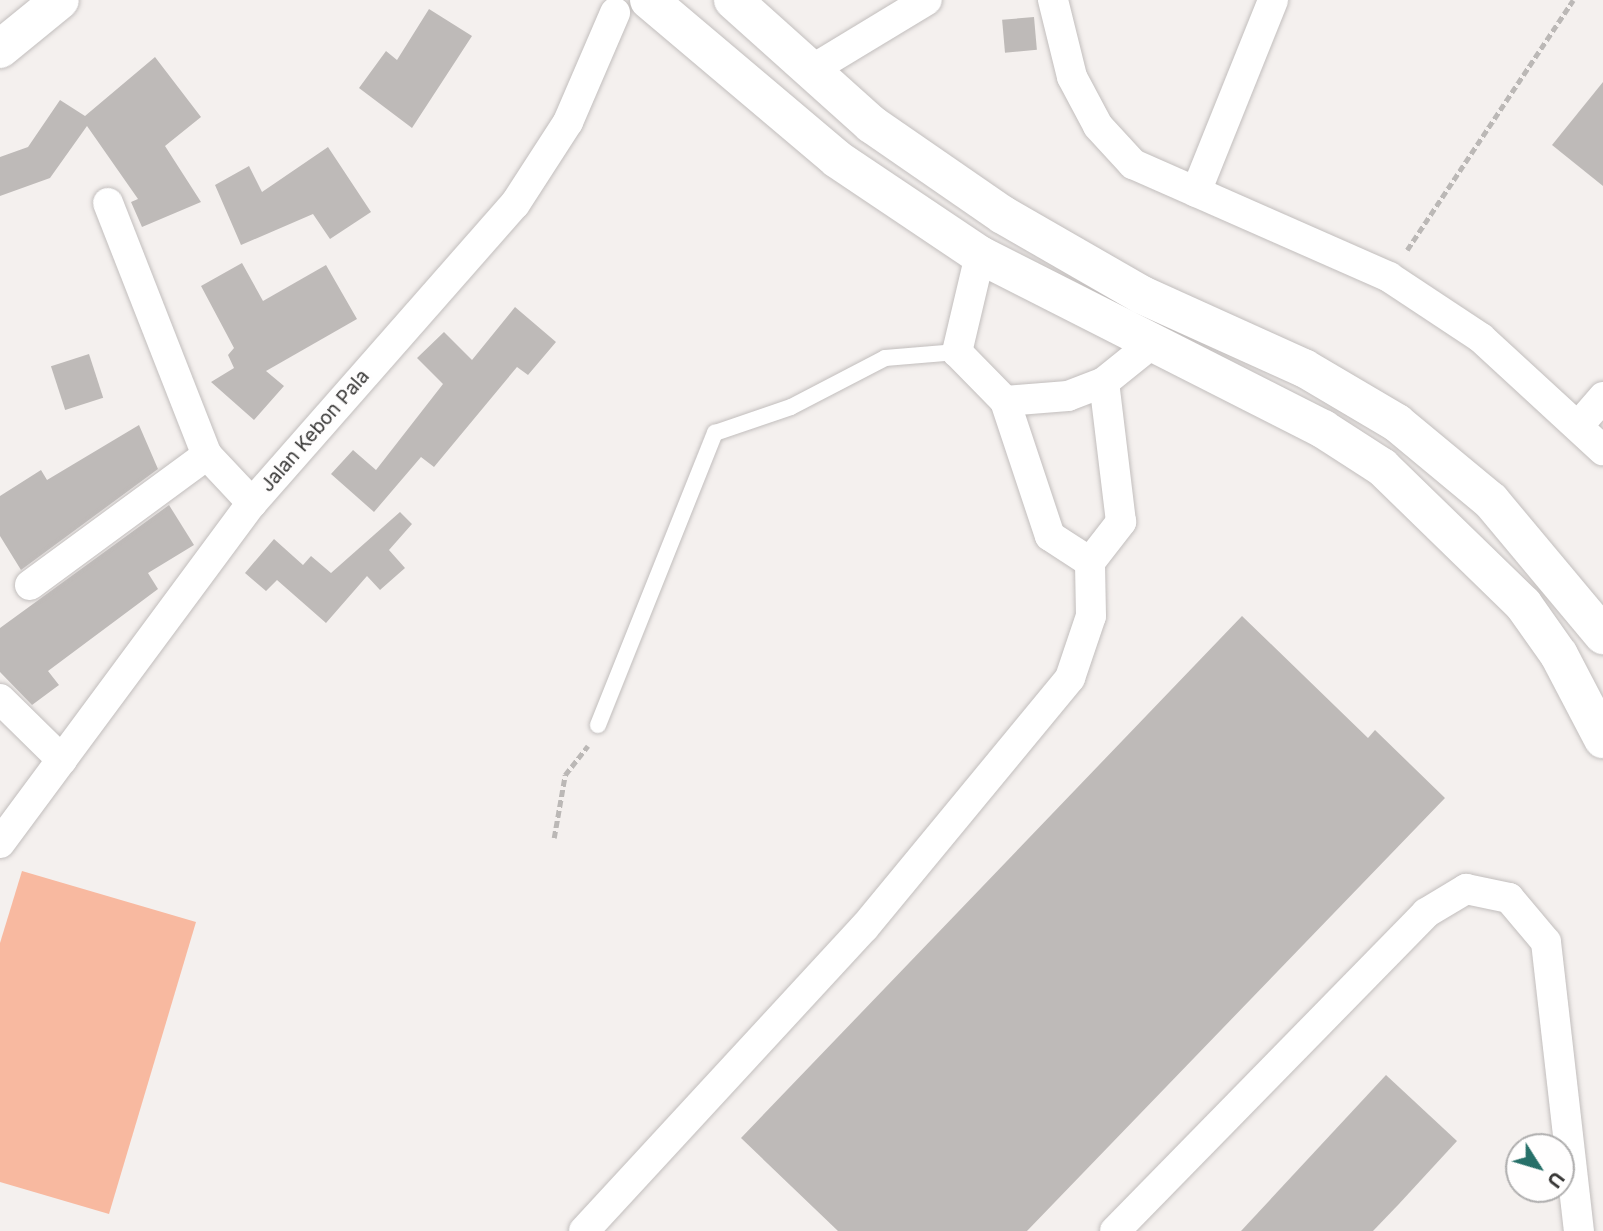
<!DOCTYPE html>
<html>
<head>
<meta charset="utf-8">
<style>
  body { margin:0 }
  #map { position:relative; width:1603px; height:1231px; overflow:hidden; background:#f4f0ee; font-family:Inter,sans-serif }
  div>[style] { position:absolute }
  .green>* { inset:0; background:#f8b9a0 }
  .building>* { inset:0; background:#bebab8; transform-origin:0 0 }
  .path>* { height:4.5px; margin-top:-2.25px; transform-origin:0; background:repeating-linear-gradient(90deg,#bbb8b6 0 7px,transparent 0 10.5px) }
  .roads { filter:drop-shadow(0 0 2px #c2bebd) drop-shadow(0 0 2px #c2bebd) }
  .lane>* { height:16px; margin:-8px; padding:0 8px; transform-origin:8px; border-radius:8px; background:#fff }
  .street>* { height:30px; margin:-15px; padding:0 15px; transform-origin:15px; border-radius:15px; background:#fff }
  .secondary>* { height:38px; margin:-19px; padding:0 19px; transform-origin:19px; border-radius:19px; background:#fff }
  span { translate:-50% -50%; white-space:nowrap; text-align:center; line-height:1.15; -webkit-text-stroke:6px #fffefe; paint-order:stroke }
  .street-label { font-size:19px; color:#373635 }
  .north { position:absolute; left:1505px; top:1133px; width:70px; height:70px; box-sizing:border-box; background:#fffefe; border:2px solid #afaeae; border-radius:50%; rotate:127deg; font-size:19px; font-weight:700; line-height:28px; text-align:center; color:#373635 }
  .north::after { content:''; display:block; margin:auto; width:24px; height:32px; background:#277069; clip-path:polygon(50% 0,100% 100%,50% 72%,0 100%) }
</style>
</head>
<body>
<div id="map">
  <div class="green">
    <div style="clip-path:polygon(22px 871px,196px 922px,109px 1214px,0 1182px,0 943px)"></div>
  </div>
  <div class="building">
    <div style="clip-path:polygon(429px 9px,472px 36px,412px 128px,359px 88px,386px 51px,397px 60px)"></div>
    <div style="left:1034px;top:17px;width:33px;height:32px;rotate:85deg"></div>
    <div style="clip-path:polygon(155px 57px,201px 117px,165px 146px,201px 202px,142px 227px,131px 202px,138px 199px,87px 126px,50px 178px,0 196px,0 157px,28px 147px,60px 100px,85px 116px)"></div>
    <div style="clip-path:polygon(1603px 82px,1603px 186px,1552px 145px)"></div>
    <div style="clip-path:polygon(328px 147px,371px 212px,330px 239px,313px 214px,241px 245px,215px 185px,249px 166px,262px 192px)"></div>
    <div style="clip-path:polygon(242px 263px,263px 301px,326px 265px,357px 319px,266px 371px,284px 386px,254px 420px,211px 382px,234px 368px,228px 355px,234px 348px,201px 286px)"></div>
    <div style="clip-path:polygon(515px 307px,556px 342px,528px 375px,517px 367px,434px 467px,421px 457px,374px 512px,331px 474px,353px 450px,376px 470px,443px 384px,417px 358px,444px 332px,472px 360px)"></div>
    <div style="left:89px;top:354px;width:46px;height:40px;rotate:72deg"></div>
    <div style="clip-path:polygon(139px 425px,158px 469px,21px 570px,0 536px,0 496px,41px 470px,47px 480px)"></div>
    <div style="clip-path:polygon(169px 505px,194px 545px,148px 573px,158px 589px,48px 671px,59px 685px,32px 705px,0 672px,0 628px)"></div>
    <div style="clip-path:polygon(400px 512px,412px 524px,389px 550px,405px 568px,380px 590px,367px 576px,326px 623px,277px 580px,266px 591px,245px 573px,274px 539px,303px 565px,311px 556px,331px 573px)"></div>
    <div style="clip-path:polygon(1242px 616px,1368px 738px,1375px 730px,1445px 798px,1027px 1231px,838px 1231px,741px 1138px)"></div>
    <div style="clip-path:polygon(1386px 1075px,1457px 1141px,1398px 1205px,1373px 1231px,1241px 1231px)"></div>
  </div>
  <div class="path">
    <div style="left:1407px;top:250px;width:300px;rotate:-56.4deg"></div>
    <div style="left:554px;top:838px;width:64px;rotate:-80.1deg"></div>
    <div style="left:565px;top:775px;width:37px;rotate:-52deg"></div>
  </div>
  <div class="roads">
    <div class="lane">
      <div style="left:598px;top:725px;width:315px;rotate:-68.2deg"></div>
      <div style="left:715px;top:433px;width:80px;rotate:-18.9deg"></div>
      <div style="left:791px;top:407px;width:106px;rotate:-27.5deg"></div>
      <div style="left:885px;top:358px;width:72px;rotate:-4.8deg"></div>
    </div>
    <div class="street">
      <div style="left:1053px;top:0;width:79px;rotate:76.1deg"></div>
      <div style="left:1072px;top:77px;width:55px;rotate:62deg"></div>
      <div style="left:1098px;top:126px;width:52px;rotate:47.4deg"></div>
      <div style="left:1133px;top:164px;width:280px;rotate:23.8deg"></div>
      <div style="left:1389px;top:277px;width:110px;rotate:33.5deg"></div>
      <div style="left:1481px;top:338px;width:166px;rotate:42.6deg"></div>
      <div style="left:813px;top:69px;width:133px;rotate:-31.2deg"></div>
      <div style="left:1196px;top:192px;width:207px;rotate:-68.1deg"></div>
      <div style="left:108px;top:203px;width:271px;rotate:68.6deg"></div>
      <div style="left:207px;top:455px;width:66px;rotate:46.8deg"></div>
      <div style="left:980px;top:255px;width:100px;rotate:103.3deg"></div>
      <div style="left:957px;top:352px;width:69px;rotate:45.6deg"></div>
      <div style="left:1005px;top:401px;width:63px;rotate:-4.5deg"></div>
      <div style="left:1068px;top:396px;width:39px;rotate:-21deg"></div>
      <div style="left:1104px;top:382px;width:59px;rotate:-38.8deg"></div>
      <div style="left:1005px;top:401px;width:142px;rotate:71.6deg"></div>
      <div style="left:1050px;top:536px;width:48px;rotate:33deg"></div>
      <div style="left:1579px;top:425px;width:37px;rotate:-49deg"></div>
      <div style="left:30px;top:585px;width:220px;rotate:-36.3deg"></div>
      <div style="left:0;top:699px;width:87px;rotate:44.5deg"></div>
      <div style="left:0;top:843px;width:423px;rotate:-53.5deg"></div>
      <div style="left:252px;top:503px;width:398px;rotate:-48.7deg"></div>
      <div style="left:515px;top:204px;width:98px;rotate:-57.1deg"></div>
      <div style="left:568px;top:122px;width:119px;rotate:-66.7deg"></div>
      <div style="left:584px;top:1231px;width:413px;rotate:-47.3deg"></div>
      <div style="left:864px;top:928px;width:324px;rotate:-50.5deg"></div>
      <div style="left:1070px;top:678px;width:65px;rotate:-71.3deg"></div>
      <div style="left:1091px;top:616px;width:54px;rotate:-91.1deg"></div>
      <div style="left:1090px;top:562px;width:51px;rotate:-52.2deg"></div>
      <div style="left:1121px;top:522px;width:141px;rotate:-96.9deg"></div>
      <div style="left:1115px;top:1231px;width:445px;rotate:-45.6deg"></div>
      <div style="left:1426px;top:913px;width:47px;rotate:-31deg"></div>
      <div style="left:1466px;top:889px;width:44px;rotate:11.8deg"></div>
      <div style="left:1509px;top:898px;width:57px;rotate:49.9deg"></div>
      <div style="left:1546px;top:942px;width:291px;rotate:83.5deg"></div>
    </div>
    <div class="secondary">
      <div style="left:649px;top:0;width:246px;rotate:40.2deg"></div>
      <div style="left:837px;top:159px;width:172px;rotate:33.9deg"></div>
      <div style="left:980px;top:255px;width:385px;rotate:26.9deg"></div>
      <div style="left:1323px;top:429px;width:70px;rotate:32.8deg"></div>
      <div style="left:1382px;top:467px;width:197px;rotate:44.2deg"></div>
      <div style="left:1523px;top:604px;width:62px;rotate:54.8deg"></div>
      <div style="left:1559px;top:655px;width:95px;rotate:62.4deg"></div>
      <div style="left:733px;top:0;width:186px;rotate:41.9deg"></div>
      <div style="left:871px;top:124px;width:160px;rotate:34.6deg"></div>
      <div style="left:1003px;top:215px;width:160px;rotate:29.9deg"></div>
      <div style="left:1142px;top:295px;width:178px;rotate:24.3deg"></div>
      <div style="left:1304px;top:368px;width:108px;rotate:30.6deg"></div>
      <div style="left:1397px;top:423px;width:122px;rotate:39.7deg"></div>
      <div style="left:1491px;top:501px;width:175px;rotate:50.1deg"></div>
      <div style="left:0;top:49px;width:77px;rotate:-39.2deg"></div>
    </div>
  </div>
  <div class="street-label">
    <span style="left:315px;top:431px;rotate:-49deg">Jalan Kebon Pala</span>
  </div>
  <div class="north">U</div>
</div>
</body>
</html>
